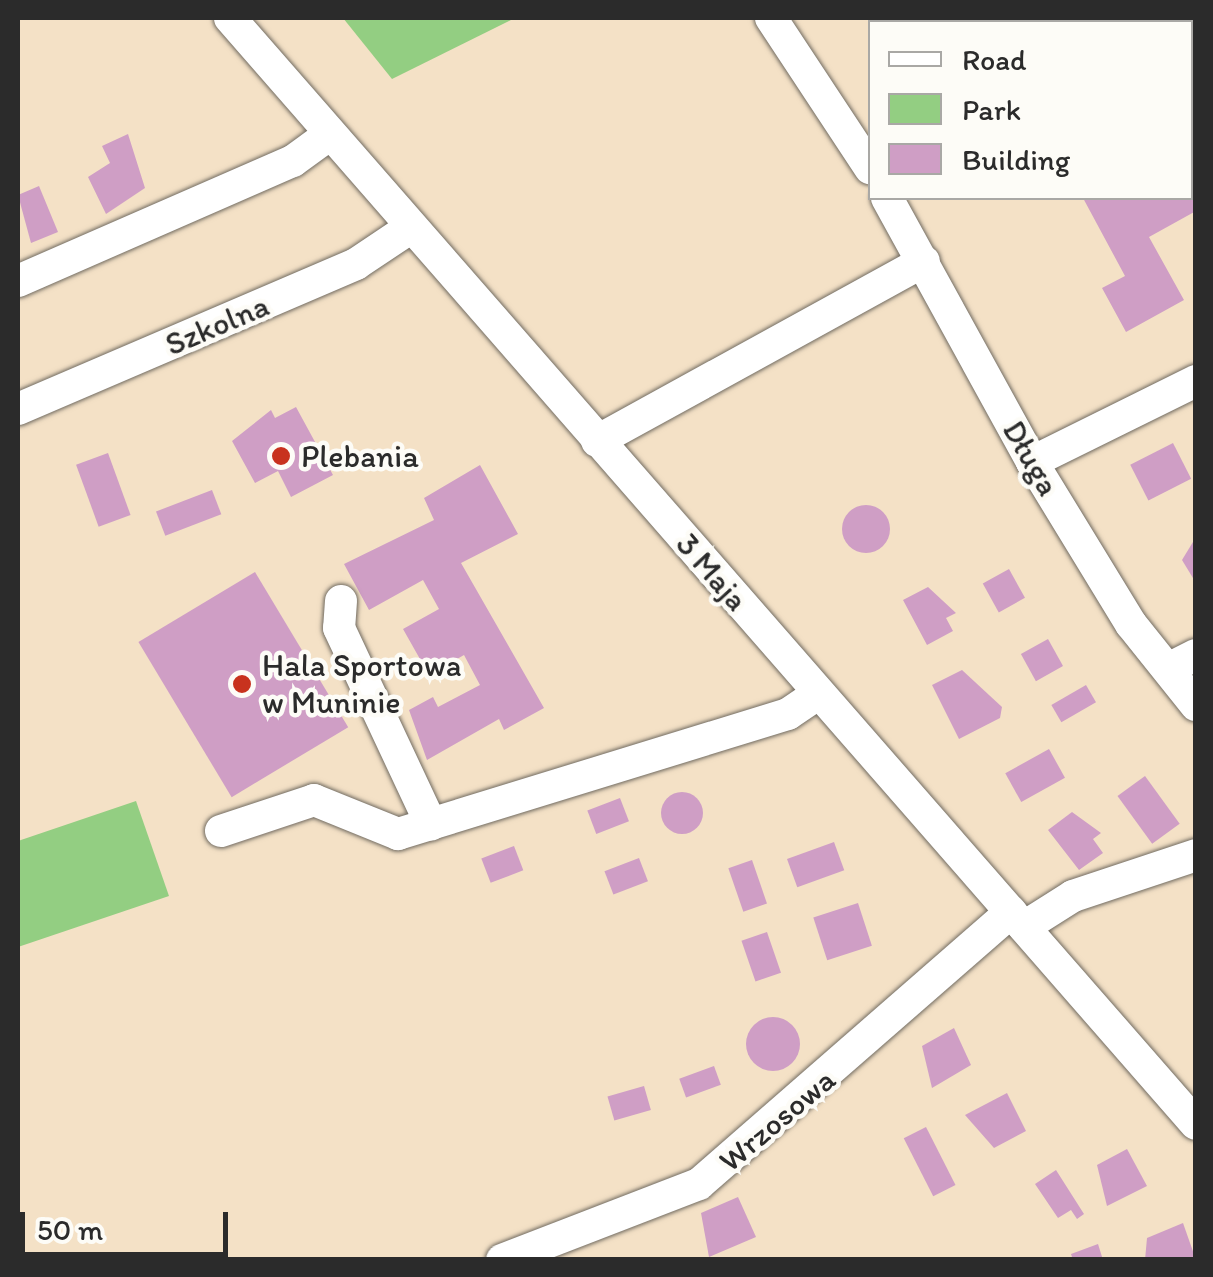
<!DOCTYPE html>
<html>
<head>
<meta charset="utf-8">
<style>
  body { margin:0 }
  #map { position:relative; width:1213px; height:1277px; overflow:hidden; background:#f4e1c6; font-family:Itim,sans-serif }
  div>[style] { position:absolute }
  .green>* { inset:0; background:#93ce82 }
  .building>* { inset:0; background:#cf9ec5; transform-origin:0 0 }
  .round { border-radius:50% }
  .roads { filter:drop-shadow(0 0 2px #716b61) drop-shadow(0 0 2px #716b61) }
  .minor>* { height:32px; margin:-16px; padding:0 16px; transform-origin:16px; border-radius:16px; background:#fff }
  .dots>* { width:28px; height:28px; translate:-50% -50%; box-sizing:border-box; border:5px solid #fdfcf7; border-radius:50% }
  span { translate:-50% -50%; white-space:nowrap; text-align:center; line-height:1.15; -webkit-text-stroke:9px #fdfcf7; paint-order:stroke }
  .street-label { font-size:32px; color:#2b2b2b }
  .poi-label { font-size:32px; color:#2b2b2b }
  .left { translate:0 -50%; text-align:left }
  .frame { position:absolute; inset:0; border:20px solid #2b2b2b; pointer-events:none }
  .legend { position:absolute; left:868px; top:20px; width:325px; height:180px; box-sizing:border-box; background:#fdfcf7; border:2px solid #a9a8a5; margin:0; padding:12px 18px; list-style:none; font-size:30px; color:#2b2b2b }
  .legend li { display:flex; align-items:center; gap:20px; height:50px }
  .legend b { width:50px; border:2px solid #a9a8a5 }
  .scale { position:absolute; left:20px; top:1212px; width:208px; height:45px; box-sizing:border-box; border:5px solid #2b2b2b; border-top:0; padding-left:12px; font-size:30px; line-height:35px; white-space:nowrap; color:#2b2b2b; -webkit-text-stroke:8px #fdfcf7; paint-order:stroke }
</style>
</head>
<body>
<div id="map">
  <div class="green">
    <div style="clip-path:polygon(343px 18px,515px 18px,392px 79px)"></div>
    <div style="clip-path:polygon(136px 801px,169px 896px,18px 947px,18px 841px)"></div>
  </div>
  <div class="building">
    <div style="clip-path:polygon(128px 134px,145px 188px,106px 214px,88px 177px,110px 163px,102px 146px)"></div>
    <div style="clip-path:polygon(1196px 152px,1196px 211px,1149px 237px,1184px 300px,1126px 332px,1102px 288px,1125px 276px,1083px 198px,1190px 198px)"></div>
    <div style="clip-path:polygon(39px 186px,58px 232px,31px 243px,18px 195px)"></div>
    <div style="clip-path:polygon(296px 407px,333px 475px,291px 497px,278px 471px,255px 483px,232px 441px,271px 410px,275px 418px)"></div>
    <div style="left:1173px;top:443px;width:40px;height:48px;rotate:63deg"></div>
    <div style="left:108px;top:453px;width:66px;height:34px;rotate:70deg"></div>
    <div style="clip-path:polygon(480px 465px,518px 534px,461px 563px,544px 708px,504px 730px,499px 719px,427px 760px,409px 710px,433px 697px,438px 707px,480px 685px,464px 655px,429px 675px,403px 629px,439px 609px,423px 580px,369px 610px,344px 564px,434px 520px,424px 498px)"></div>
    <div style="left:212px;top:490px;width:26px;height:60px;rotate:69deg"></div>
    <div class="round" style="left:842px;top:505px;width:48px;height:48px"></div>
    <div style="clip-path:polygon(1196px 537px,1196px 583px,1182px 560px)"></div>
    <div style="left:1009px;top:569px;width:33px;height:30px;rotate:61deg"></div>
    <div style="left:255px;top:572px;width:181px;height:136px;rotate:59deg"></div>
    <div style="clip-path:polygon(928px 587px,956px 613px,946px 618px,953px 631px,927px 645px,903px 600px)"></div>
    <div style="left:1048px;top:639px;width:31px;height:31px;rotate:61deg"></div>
    <div style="clip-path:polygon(962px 670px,1002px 707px,1000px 718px,959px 739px,932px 685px)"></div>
    <div style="left:1086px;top:685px;width:20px;height:40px;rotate:60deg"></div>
    <div style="left:1049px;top:749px;width:33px;height:50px;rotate:61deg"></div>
    <div style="left:1145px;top:776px;width:59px;height:34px;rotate:54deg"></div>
    <div class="round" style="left:661px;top:792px;width:42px;height:42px"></div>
    <div style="left:620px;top:798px;width:25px;height:35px;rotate:69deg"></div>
    <div style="clip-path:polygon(1072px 812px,1101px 833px,1093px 839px,1103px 853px,1079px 870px,1048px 830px)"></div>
    <div style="left:834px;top:842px;width:30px;height:50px;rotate:70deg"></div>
    <div style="left:514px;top:846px;width:26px;height:35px;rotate:69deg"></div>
    <div style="left:639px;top:858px;width:25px;height:37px;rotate:69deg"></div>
    <div style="left:752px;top:860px;width:46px;height:25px;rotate:71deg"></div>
    <div style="left:858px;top:903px;width:45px;height:47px;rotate:72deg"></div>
    <div style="left:767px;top:932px;width:43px;height:27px;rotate:71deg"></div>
    <div class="round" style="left:746px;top:1017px;width:54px;height:54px"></div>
    <div style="clip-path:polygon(954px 1028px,971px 1065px,932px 1088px,922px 1046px)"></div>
    <div style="left:714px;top:1066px;width:20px;height:37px;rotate:70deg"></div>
    <div style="left:644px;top:1086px;width:25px;height:38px;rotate:74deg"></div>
    <div style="clip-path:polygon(1007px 1093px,1026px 1131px,994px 1148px,965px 1115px)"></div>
    <div style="left:926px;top:1127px;width:65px;height:25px;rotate:63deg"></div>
    <div style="clip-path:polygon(1127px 1149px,1147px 1186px,1107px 1206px,1097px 1165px)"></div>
    <div style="clip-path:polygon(1056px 1170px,1084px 1214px,1077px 1219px,1071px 1210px,1058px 1218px,1035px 1184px)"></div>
    <div style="clip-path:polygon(738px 1197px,756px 1237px,709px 1257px,701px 1213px)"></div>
    <div style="clip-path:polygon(1183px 1223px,1196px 1260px,1145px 1260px,1147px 1238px)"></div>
    <div style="clip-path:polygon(1098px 1244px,1103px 1260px,1073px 1260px,1071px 1254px)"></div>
  </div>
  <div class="roads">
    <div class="minor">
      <div style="left:230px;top:18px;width:1468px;rotate:48.87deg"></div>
      <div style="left:771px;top:18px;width:180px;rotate:56.6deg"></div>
      <div style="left:1131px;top:22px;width:9px;rotate:-27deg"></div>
      <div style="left:887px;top:198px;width:301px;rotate:61.2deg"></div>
      <div style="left:1032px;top:462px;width:190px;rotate:58.6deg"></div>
      <div style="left:1131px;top:624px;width:104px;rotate:51.3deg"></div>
      <div style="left:18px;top:281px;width:300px;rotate:-23.6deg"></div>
      <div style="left:293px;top:161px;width:46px;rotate:-36.1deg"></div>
      <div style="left:18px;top:409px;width:368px;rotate:-23.2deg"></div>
      <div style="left:356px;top:264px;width:65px;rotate:-33.7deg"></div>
      <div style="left:597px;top:441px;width:373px;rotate:-28.8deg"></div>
      <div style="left:1032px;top:462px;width:183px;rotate:-26.3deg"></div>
      <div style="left:341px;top:601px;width:27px;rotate:94deg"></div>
      <div style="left:339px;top:628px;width:217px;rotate:64.9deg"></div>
      <div style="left:1168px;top:669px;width:31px;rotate:-27deg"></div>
      <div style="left:221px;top:831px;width:98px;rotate:-18.4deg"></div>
      <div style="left:314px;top:800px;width:91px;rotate:22deg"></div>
      <div style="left:398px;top:834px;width:408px;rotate:-17.1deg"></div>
      <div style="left:788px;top:714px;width:37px;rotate:-34deg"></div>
      <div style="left:1024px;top:927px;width:58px;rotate:-32.3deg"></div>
      <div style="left:1073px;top:896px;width:130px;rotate:-18.4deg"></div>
      <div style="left:502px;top:1260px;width:211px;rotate:-21.1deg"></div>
      <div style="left:699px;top:1184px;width:414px;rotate:-41.1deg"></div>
    </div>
  </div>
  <div class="dots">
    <div style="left:281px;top:456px;background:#c8321e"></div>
    <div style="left:242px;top:684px;background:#c8321e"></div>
  </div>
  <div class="street-label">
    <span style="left:217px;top:325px;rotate:-23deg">Szkolna</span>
    <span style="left:1031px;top:458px;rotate:60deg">Długa</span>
    <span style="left:712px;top:572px;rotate:49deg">3 Maja</span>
    <span style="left:777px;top:1120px;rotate:-40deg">Wrzosowa</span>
  </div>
  <div class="poi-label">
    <span class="left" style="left:301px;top:456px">Plebania</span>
    <span class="left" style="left:262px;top:684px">Hala Sportowa<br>w Muninie</span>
  </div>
  <div class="frame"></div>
  <ul class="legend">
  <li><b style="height:12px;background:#fff"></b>Road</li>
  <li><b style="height:28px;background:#93ce82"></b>Park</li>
  <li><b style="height:28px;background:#cf9ec5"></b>Building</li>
  </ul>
  <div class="scale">50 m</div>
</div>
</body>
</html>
